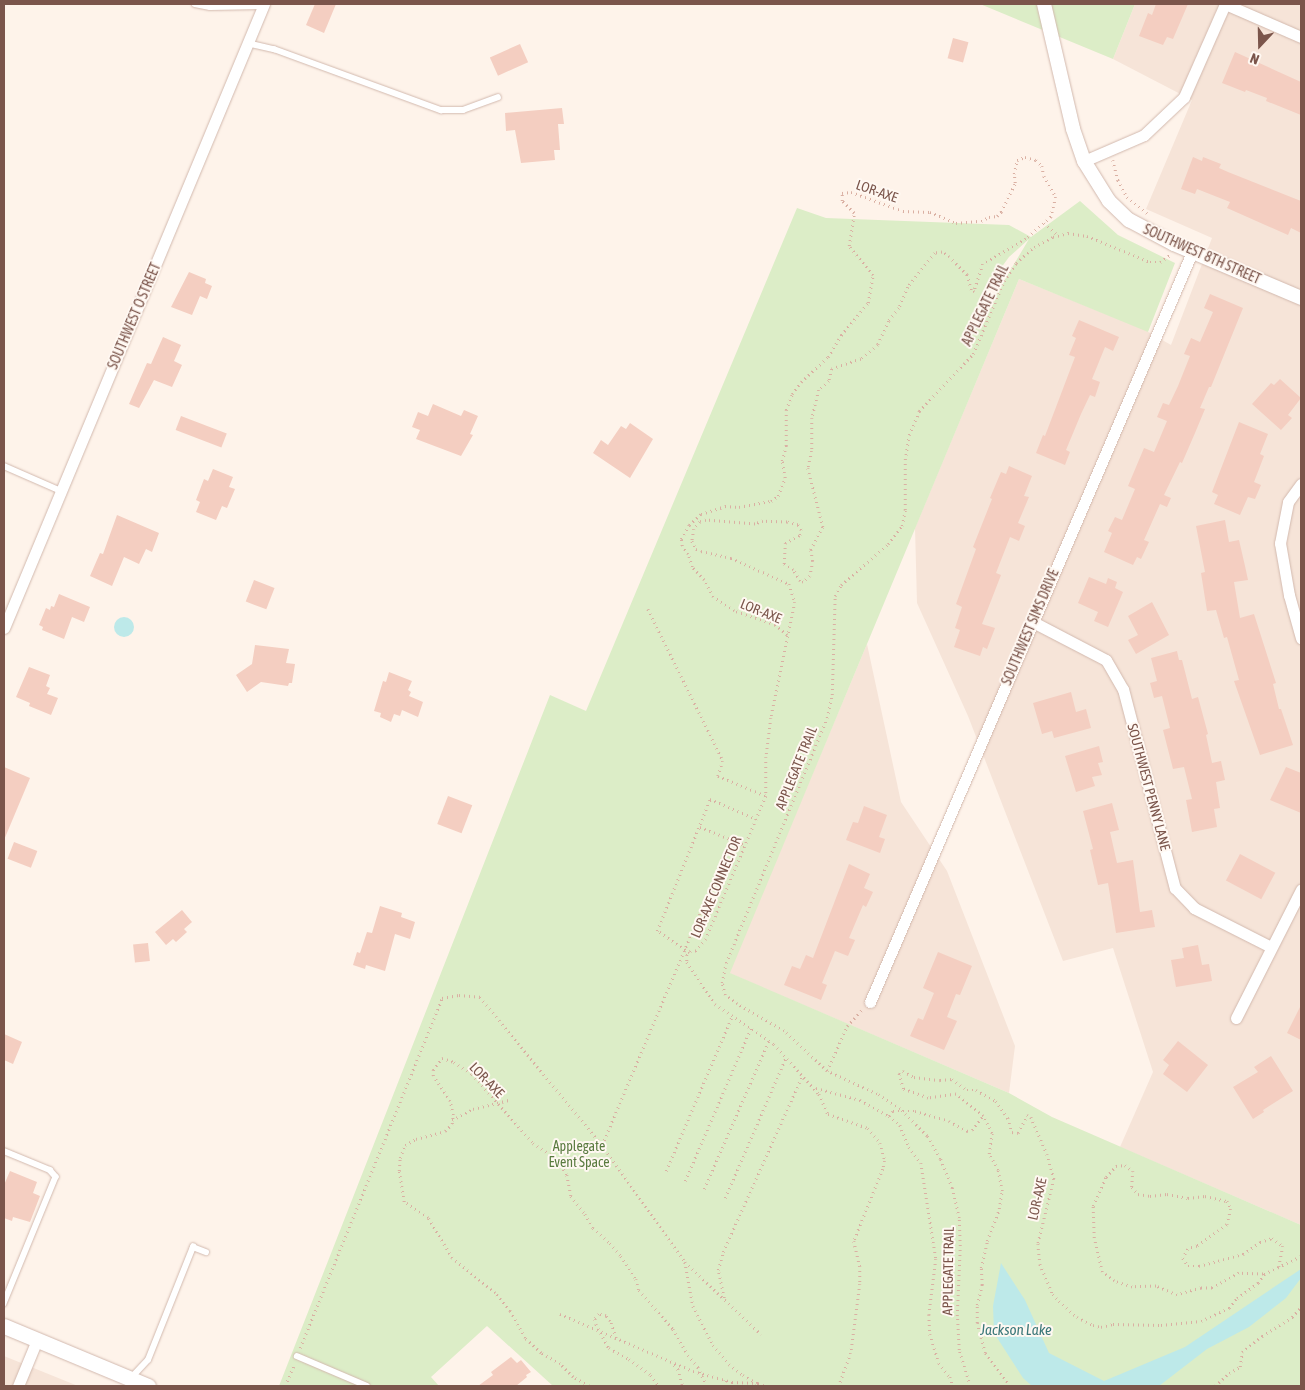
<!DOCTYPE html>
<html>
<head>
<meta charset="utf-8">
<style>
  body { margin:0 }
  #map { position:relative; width:1305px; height:1390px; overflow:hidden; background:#fef3ea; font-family:"Asap Condensed",sans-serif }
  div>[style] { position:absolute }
  .residential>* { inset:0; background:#f6e4d8 }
  .green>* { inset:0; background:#dcedc7 }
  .water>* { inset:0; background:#bde9e9 }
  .round { border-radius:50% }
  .building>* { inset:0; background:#f4cec1; transform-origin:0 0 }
  .path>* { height:2.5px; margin-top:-1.25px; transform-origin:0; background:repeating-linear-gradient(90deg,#dab0a3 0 1px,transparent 0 5px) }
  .roads { filter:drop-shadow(0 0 1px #d2b9ae) drop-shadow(0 0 1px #d2b9ae) }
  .service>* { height:5.5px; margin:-2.75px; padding:0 2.75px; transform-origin:2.75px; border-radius:2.75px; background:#fff }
  .minor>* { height:11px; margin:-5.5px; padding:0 5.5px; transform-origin:5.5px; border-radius:5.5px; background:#fff }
  .tertiary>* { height:14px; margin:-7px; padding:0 7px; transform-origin:7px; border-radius:7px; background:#fff }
  .secondary>* { height:15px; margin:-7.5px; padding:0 7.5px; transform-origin:7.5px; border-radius:7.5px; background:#fff }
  span { translate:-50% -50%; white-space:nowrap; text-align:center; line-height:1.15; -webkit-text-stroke:4px #fff8f2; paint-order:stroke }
  .street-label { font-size:14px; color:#7b554b }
  .park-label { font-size:14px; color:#597b3f }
  .water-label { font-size:15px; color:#3a7779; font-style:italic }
  .frame { position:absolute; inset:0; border:5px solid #7b554b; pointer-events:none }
  .north { position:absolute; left:1235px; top:20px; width:50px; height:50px; -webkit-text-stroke:4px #fff8f2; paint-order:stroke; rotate:201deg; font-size:14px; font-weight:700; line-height:20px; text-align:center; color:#7b554b }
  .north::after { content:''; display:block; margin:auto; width:18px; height:22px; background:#7b554b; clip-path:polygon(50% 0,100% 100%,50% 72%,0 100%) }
</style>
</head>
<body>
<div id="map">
  <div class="residential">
    <div style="clip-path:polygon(1135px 4px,1301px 4px,1301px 1225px,1120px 1147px,1153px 1072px,1113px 948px,1063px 961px,968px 716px,917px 603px,915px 528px,1019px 279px,1143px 329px,1171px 345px,1212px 238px,1146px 209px,1192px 100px,1113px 59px)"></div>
    <div style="clip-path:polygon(867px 644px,901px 802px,947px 871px,1015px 1046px,1009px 1093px,729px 973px)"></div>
    <div style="clip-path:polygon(4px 1356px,78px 1386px,4px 1386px)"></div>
  </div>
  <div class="green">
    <div style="clip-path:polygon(980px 4px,1135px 4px,1113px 59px)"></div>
    <div style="clip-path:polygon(evenodd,1080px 201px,1118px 235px,1175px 263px,1148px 332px,1019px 279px,730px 973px,1009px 1093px,1052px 1117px,1301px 1225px,1301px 1386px,553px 1386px,487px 1326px,431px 1377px,439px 1386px,279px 1386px,550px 695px,586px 711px,797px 208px,826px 218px,1009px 225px,1031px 237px,1080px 201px,1029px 239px,967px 343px,966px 343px,993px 279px,1009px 257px,1029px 239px)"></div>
  </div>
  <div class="water">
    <div class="round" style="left:114px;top:617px;width:20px;height:20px"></div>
    <div style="clip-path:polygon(1001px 1263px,1025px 1300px,1049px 1353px,1104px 1381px,1185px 1347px,1301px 1269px,1301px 1278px,1286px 1298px,1249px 1327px,1207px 1349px,1159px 1386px,1032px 1386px,1023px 1378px,994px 1333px,993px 1306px)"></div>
  </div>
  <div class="building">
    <div style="clip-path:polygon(315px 4px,336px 4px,324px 33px,306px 25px)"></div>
    <div style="clip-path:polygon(1156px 4px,1188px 4px,1173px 39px,1167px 37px,1163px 45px,1139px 36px,1148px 13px,1152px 15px)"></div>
    <div style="left:953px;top:38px;width:16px;height:21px;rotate:15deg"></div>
    <div style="left:520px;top:44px;width:20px;height:33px;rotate:66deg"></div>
    <div style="clip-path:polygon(1235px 52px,1301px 82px,1301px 115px,1266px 101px,1267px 98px,1246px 90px,1245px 92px,1222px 83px)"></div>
    <div style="clip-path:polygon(562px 108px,564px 124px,558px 124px,560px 150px,554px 150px,555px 160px,521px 163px,515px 130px,506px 131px,505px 113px)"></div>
    <div style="clip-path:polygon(1193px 157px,1202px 161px,1203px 157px,1221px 164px,1219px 168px,1228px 172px,1301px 201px,1301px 233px,1291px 228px,1288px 235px,1227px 208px,1230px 202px,1197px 189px,1195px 194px,1181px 189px)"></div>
    <div style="clip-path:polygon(189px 272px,206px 279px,205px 283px,212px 286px,207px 299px,200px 296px,192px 315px,171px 307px)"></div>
    <div style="clip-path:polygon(1210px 294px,1243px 308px,1211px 387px,1209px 387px,1200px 408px,1205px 409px,1195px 433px,1182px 463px,1180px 462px,1164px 495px,1171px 498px,1167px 507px,1160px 504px,1144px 540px,1149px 542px,1141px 559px,1137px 557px,1133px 565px,1104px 552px,1112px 533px,1108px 531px,1115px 517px,1122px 520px,1135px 489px,1128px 486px,1144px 448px,1154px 452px,1167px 421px,1157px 417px,1163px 403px,1169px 405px,1178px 386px,1190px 356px,1184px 354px,1191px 338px,1200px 342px,1213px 312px,1204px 308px)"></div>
    <div style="clip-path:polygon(1079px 320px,1119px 337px,1113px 351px,1105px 347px,1092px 379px,1100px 382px,1095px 397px,1090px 395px,1081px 414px,1066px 450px,1070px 452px,1065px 465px,1036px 453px,1043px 435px,1045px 436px,1075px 357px,1069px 355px,1076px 338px,1072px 336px)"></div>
    <div style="clip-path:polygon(163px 337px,181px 345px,174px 361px,182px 365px,172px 387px,154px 380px,139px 408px,129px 404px,147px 363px,151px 364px)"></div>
    <div style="clip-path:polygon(1280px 379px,1301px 398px,1288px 415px,1292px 418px,1281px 430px,1252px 404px,1271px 383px,1274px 385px)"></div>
    <div style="clip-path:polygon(433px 404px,461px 416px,464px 410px,478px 416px,470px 434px,473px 435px,461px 456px,416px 439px,420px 430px,412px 427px,418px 412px,428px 416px)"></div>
    <div style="left:181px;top:416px;width:49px;height:15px;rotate:21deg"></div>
    <div style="clip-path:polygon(1239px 422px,1268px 434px,1260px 454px,1264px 456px,1254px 482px,1261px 485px,1255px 499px,1248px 497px,1240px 515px,1214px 504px,1218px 495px,1212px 492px)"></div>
    <div style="clip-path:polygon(630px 423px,653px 439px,630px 478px,593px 453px,601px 440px,608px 445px,621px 426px,626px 429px)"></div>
    <div style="clip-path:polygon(1009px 466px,1032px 476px,1024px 496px,1029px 497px,1018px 523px,1025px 526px,1019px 541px,1010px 537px,996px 573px,1001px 575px,982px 624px,995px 628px,987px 649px,983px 647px,980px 656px,954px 647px,960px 630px,955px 628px,962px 607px,956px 604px,976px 549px,973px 547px,992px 499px,990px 498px,1001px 472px,1006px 474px)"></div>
    <div style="clip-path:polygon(213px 469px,233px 477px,229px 487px,235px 489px,227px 508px,222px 506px,216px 520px,196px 512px,200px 502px,196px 500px,204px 479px,208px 481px)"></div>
    <div style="clip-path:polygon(117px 515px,159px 533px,152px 552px,146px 549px,139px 564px,124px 557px,112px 586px,90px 576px,100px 553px,103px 554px)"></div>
    <div style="clip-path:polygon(1225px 520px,1229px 542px,1239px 540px,1245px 566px,1248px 580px,1234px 582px,1240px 618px,1254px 614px,1276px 683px,1273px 684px,1279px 709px,1281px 709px,1293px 745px,1260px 755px,1234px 681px,1239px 680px,1227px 637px,1224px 638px,1216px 610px,1207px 611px,1201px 573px,1205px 572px,1196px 526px)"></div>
    <div style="clip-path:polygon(1089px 577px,1106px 584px,1108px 578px,1117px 582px,1115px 588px,1123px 592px,1108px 627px,1094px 621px,1098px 612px,1078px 603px)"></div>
    <div style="left:254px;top:580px;width:22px;height:23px;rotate:21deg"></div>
    <div style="clip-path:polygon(59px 594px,90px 607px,84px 622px,72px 617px,64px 639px,42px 630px,43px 627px,39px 625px,46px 608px,50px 610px,51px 606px,54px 607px)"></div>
    <div style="clip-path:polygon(1152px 602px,1169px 635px,1136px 654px,1128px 640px,1138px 635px,1128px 616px)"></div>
    <div style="clip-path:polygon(255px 645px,289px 649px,286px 663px,295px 664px,292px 683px,289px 683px,288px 686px,261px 682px,247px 692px,236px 675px,252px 664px)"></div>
    <div style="clip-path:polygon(1177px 651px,1179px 660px,1182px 660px,1192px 699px,1198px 697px,1208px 734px,1206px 735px,1212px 763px,1221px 761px,1225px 780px,1216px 782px,1220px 808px,1214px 809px,1217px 827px,1192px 832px,1186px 800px,1192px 799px,1184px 767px,1173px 769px,1163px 730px,1170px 728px,1162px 696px,1154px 698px,1150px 683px,1157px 681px,1151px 658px)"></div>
    <div style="clip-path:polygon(29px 667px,50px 675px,46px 686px,50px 688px,47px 694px,58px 698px,51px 715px,29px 706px,30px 703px,16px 697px)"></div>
    <div style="clip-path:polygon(389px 672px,412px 681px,408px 690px,411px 692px,409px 696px,423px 702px,418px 717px,402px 710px,400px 716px,394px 714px,391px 722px,380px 717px,381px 713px,374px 711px,383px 681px,386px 682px)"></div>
    <div style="clip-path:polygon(1071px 692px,1076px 712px,1086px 709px,1091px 728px,1054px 738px,1052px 731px,1042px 734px,1033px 703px)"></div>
    <div style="clip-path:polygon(1099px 746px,1103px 762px,1098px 763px,1102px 775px,1092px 777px,1095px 786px,1076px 792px,1065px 756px)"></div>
    <div style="clip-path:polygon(4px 767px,30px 778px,4px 840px)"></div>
    <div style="clip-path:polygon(1286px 767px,1301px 773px,1301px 813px,1270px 800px)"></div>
    <div style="left:448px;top:796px;width:26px;height:30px;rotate:21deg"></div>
    <div style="clip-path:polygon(1112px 803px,1119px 830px,1110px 832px,1117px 863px,1133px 860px,1140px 912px,1152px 910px,1155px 927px,1116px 933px,1108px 883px,1098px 885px,1090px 850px,1093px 849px,1083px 811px)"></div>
    <div style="clip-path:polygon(864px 806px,887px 815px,879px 837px,885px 839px,880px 853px,846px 840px,853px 822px,858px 823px)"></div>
    <div style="left:14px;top:842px;width:25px;height:18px;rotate:21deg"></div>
    <div style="left:1240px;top:854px;width:40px;height:30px;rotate:28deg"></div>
    <div style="clip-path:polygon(849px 864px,870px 874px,864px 888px,873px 892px,866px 907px,863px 905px,849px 938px,855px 940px,848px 956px,835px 951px,822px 983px,827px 985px,821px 1000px,784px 985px,792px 966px,800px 969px,806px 955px,813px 958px)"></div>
    <div style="clip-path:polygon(380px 906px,402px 913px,401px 917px,415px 922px,410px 939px,395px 934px,385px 971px,366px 965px,365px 969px,353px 965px,357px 952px,360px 953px,367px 932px,372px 933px)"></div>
    <div style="clip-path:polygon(182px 910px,192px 922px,184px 929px,187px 932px,176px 942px,173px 939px,166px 945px,155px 932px)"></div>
    <div style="left:148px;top:943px;width:18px;height:15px;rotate:84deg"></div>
    <div style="clip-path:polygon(1198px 945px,1202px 965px,1209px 964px,1212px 981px,1176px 987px,1171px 960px,1184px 958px,1182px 948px)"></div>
    <div style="clip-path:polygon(938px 952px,972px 966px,960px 995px,956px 994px,947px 1017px,957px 1021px,944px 1050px,910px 1036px,918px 1018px,923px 1020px,934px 993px,923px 988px)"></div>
    <div style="clip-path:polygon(1301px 1005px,1301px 1040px,1287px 1033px)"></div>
    <div style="clip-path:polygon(4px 1034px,22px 1042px,13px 1064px,4px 1060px)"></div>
    <div style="clip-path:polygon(1178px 1041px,1208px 1065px,1187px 1092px,1163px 1074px,1169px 1065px,1163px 1060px)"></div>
    <div style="clip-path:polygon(1271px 1056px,1293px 1091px,1263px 1110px,1264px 1112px,1253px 1119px,1233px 1087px,1258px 1072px,1254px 1067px)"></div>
    <div style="clip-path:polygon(10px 1171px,37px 1182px,33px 1193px,40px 1196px,30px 1222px,13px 1217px,12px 1221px,4px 1218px,4px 1185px)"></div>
    <div style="clip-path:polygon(511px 1357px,517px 1363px,521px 1360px,531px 1372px,526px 1375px,527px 1377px,516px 1386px,478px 1386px,493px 1375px,491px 1372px)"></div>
  </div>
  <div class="path">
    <div style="left:1113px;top:160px;width:21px;rotate:76deg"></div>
    <div style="left:1118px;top:180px;width:19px;rotate:62deg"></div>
    <div style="left:1127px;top:197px;width:27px;rotate:39deg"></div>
    <div style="left:1044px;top:223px;width:18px;rotate:41deg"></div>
    <div style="left:648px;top:609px;width:169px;rotate:63.7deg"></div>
    <div style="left:723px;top:761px;width:16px;rotate:108deg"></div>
    <div style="left:718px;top:776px;width:52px;rotate:22.6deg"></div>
    <div style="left:787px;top:635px;width:16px;rotate:-140deg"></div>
    <div style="left:775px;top:625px;width:43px;rotate:-161.1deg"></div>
    <div style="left:734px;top:611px;width:25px;rotate:-146deg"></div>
    <div style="left:713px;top:597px;width:19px;rotate:-118deg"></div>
    <div style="left:704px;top:580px;width:18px;rotate:-133deg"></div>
    <div style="left:692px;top:567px;width:14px;rotate:-107deg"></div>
    <div style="left:688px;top:554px;width:10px;rotate:-127deg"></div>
    <div style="left:682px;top:546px;width:7px;rotate:-98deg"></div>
    <div style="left:681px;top:539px;width:16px;rotate:-60deg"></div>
    <div style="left:689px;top:525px;width:16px;rotate:-43deg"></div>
    <div style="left:701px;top:514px;width:25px;rotate:-18deg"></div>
    <div style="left:725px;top:506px;width:14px;rotate:4deg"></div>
    <div style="left:739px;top:507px;width:33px;rotate:-11deg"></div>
    <div style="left:771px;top:501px;width:9px;rotate:-36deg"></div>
    <div style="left:778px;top:496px;width:19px;rotate:-69deg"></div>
    <div style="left:785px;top:478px;width:17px;rotate:-100deg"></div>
    <div style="left:782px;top:461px;width:16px;rotate:-75deg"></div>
    <div style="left:786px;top:446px;width:36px;rotate:-90deg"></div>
    <div style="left:786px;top:410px;width:17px;rotate:-69deg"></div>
    <div style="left:792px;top:394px;width:15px;rotate:-53deg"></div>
    <div style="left:801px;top:382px;width:37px;rotate:-43deg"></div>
    <div style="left:828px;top:357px;width:26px;rotate:-59deg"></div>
    <div style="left:841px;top:335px;width:42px;rotate:-49.8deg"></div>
    <div style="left:868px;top:303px;width:28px;rotate:-80deg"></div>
    <div style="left:873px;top:275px;width:38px;rotate:-130deg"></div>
    <div style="left:849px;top:246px;width:33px;rotate:-81deg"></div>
    <div style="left:854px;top:213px;width:17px;rotate:-135deg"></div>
    <div style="left:842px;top:201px;width:8px;rotate:-90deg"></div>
    <div style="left:842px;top:193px;width:9px;rotate:-6deg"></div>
    <div style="left:851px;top:192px;width:55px;rotate:20.1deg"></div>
    <div style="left:903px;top:211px;width:27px;rotate:2deg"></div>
    <div style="left:930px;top:212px;width:28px;rotate:23deg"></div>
    <div style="left:956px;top:223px;width:25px;rotate:-5deg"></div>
    <div style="left:981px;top:221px;width:9px;rotate:-27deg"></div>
    <div style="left:989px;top:217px;width:8px;rotate:-7deg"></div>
    <div style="left:997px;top:216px;width:6px;rotate:-45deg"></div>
    <div style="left:1001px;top:212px;width:32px;rotate:-64deg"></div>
    <div style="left:1015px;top:183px;width:9px;rotate:-96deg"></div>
    <div style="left:1014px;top:174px;width:14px;rotate:-78deg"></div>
    <div style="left:1017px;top:160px;width:9px;rotate:-21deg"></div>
    <div style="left:1025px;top:157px;width:11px;rotate:15deg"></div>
    <div style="left:1036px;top:160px;width:8px;rotate:45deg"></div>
    <div style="left:1042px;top:166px;width:10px;rotate:79deg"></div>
    <div style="left:1044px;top:176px;width:24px;rotate:60deg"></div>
    <div style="left:1056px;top:197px;width:21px;rotate:104deg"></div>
    <div style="left:1051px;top:217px;width:33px;rotate:139deg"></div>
    <div style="left:1026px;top:239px;width:50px;rotate:149.8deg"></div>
    <div style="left:983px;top:264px;width:29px;rotate:108deg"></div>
    <div style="left:974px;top:292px;width:4px;rotate:-146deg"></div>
    <div style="left:971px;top:290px;width:16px;rotate:-105deg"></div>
    <div style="left:967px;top:275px;width:25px;rotate:-135deg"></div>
    <div style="left:949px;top:257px;width:9px;rotate:-144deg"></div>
    <div style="left:942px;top:252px;width:7px;rotate:172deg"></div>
    <div style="left:935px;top:253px;width:43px;rotate:128.5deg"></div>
    <div style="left:908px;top:287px;width:23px;rotate:113deg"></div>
    <div style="left:899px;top:308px;width:16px;rotate:128deg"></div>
    <div style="left:889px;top:321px;width:26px;rotate:115deg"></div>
    <div style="left:878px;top:345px;width:22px;rotate:141deg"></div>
    <div style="left:861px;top:359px;width:31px;rotate:161deg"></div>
    <div style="left:832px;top:369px;width:12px;rotate:104deg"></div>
    <div style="left:829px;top:381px;width:13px;rotate:138deg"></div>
    <div style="left:819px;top:390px;width:29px;rotate:104deg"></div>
    <div style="left:812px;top:418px;width:33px;rotate:90deg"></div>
    <div style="left:812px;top:451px;width:17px;rotate:103deg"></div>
    <div style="left:808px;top:468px;width:61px;rotate:75.7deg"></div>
    <div style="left:823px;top:527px;width:26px;rotate:118deg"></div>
    <div style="left:811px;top:550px;width:11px;rotate:80deg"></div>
    <div style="left:813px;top:561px;width:15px;rotate:101deg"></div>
    <div style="left:810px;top:576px;width:9px;rotate:139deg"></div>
    <div style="left:803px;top:582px;width:3px;rotate:-162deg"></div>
    <div style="left:800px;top:581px;width:13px;rotate:-122deg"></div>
    <div style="left:793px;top:570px;width:11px;rotate:-146deg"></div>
    <div style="left:784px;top:564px;width:21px;rotate:-87deg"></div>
    <div style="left:785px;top:543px;width:17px;rotate:-28deg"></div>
    <div style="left:800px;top:535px;width:5px;rotate:-79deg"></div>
    <div style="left:801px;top:530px;width:6px;rotate:-121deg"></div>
    <div style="left:798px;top:525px;width:11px;rotate:-165deg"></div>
    <div style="left:787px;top:522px;width:24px;rotate:-178deg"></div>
    <div style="left:763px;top:521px;width:9px;rotate:159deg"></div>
    <div style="left:755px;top:524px;width:49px;rotate:-175.3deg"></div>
    <div style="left:706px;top:520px;width:6px;rotate:162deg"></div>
    <div style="left:700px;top:522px;width:9px;rotate:131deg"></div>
    <div style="left:694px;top:529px;width:12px;rotate:99deg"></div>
    <div style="left:692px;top:541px;width:9px;rotate:63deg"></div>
    <div style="left:696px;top:549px;width:5px;rotate:22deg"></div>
    <div style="left:701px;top:551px;width:31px;rotate:13deg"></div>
    <div style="left:731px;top:558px;width:64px;rotate:24.1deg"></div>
    <div style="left:789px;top:584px;width:19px;rotate:72deg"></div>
    <div style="left:795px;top:602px;width:118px;rotate:101.7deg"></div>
    <div style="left:771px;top:718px;width:39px;rotate:97deg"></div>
    <div style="left:766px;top:757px;width:39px;rotate:90deg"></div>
    <div style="left:766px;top:796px;width:155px;rotate:112.8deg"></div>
    <div style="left:706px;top:939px;width:16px;rotate:130deg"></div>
    <div style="left:696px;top:951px;width:5px;rotate:180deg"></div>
    <div style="left:691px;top:951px;width:6px;rotate:135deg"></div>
    <div style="left:687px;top:955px;width:7px;rotate:90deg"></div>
    <div style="left:687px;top:962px;width:50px;rotate:56.3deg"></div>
    <div style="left:715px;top:1004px;width:71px;rotate:34.1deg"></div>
    <div style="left:774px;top:1044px;width:67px;rotate:48deg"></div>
    <div style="left:819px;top:1094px;width:22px;rotate:66deg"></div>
    <div style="left:828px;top:1114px;width:42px;rotate:19.3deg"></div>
    <div style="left:868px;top:1128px;width:19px;rotate:51deg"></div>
    <div style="left:880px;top:1143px;width:19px;rotate:74deg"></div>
    <div style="left:885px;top:1161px;width:8px;rotate:104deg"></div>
    <div style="left:883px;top:1169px;width:78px;rotate:111.9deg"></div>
    <div style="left:854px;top:1241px;width:26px;rotate:77deg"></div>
    <div style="left:860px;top:1266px;width:18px;rotate:90deg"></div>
    <div style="left:860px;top:1284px;width:70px;rotate:97.4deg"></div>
    <div style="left:851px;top:1353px;width:35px;rotate:110deg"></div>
    <div style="left:700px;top:827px;width:48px;rotate:21.8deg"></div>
    <div style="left:689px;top:953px;width:39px;rotate:-145deg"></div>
    <div style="left:657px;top:931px;width:142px;rotate:-68.1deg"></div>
    <div style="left:710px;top:799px;width:50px;rotate:23.5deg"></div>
    <div style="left:827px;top:1071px;width:49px;rotate:-66deg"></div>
    <div style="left:847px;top:1026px;width:22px;rotate:-47deg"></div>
    <div style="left:816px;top:1088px;width:46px;rotate:15.3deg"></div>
    <div style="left:860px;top:1100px;width:33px;rotate:29deg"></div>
    <div style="left:889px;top:1116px;width:14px;rotate:39deg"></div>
    <div style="left:900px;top:1125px;width:24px;rotate:68deg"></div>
    <div style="left:909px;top:1147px;width:20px;rotate:53deg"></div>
    <div style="left:921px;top:1163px;width:97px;rotate:81.1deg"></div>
    <div style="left:936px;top:1259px;width:56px;rotate:97.1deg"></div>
    <div style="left:929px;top:1315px;width:19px;rotate:87deg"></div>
    <div style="left:930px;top:1334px;width:30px;rotate:73deg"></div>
    <div style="left:939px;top:1363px;width:18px;rotate:52deg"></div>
    <div style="left:950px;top:1377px;width:9px;rotate:72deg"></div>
    <div style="left:889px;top:1116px;width:6px;rotate:-51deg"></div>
    <div style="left:893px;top:1111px;width:22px"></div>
    <div style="left:915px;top:1111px;width:35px;rotate:16deg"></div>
    <div style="left:949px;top:1121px;width:21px;rotate:29deg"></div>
    <div style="left:967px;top:1131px;width:5px;rotate:-11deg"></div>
    <div style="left:972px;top:1130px;width:18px;rotate:-52deg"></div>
    <div style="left:452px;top:1120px;width:24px;rotate:-28deg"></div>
    <div style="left:473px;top:1109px;width:38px;rotate:-14deg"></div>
    <div style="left:602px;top:1145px;width:332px;rotate:-67.1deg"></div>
    <div style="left:666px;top:1171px;width:168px;rotate:-66.9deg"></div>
    <div style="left:685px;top:1181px;width:167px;rotate:-66.7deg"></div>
    <div style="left:704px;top:1189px;width:163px;rotate:-66.4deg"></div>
    <div style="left:725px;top:1198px;width:154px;rotate:-66.6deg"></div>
    <div style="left:685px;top:1262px;width:45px;rotate:79.7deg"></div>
    <div style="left:693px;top:1306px;width:44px;rotate:62.9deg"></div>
    <div style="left:713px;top:1345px;width:25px;rotate:50deg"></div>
    <div style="left:729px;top:1364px;width:18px;rotate:38deg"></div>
    <div style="left:743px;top:1375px;width:16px;rotate:30deg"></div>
    <div style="left:1263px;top:1274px;width:24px;rotate:-178deg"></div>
    <div style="left:1239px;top:1273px;width:31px;rotate:151deg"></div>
    <div style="left:1212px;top:1288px;width:11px;rotate:180deg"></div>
    <div style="left:1201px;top:1288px;width:25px;rotate:164deg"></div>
    <div style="left:1177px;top:1295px;width:23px;rotate:-157deg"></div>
    <div style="left:1156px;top:1286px;width:24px;rotate:178deg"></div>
    <div style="left:1132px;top:1287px;width:19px;rotate:-162deg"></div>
    <div style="left:1114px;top:1281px;width:15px;rotate:-143deg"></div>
    <div style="left:1102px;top:1272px;width:35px;rotate:-103deg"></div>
    <div style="left:1094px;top:1238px;width:32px;rotate:-92deg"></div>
    <div style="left:1093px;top:1206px;width:32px;rotate:-66deg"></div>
    <div style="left:1106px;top:1177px;width:15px;rotate:-48deg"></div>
    <div style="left:1116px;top:1166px;width:9px;rotate:-6deg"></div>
    <div style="left:1125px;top:1165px;width:10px;rotate:37deg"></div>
    <div style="left:1133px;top:1171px;width:16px;rotate:94deg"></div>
    <div style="left:1132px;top:1187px;width:9px;rotate:49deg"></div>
    <div style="left:1138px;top:1194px;width:12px;rotate:9deg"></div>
    <div style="left:1150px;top:1196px;width:17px;rotate:-7deg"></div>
    <div style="left:1167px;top:1194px;width:21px;rotate:11deg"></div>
    <div style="left:1188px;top:1198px;width:17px;rotate:-7deg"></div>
    <div style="left:1205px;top:1196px;width:23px;rotate:13deg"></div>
    <div style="left:1227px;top:1201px;width:9px;rotate:63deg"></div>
    <div style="left:1231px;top:1209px;width:16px;rotate:104deg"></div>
    <div style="left:1227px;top:1225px;width:37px;rotate:145deg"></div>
    <div style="left:1197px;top:1246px;width:9px;rotate:162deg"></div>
    <div style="left:1188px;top:1249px;width:10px;rotate:119deg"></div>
    <div style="left:1183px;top:1258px;width:9px;rotate:58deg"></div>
    <div style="left:1188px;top:1266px;width:11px"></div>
    <div style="left:1199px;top:1266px;width:46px;rotate:-15.3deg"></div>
    <div style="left:1243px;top:1254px;width:21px;rotate:-35deg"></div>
    <div style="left:1260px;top:1242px;width:13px;rotate:-18deg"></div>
    <div style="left:1272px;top:1238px;width:14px;rotate:36deg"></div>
    <div style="left:1283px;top:1246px;width:21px;rotate:101deg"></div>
    <div style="left:724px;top:1298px;width:29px;rotate:-102deg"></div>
    <div style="left:718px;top:1270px;width:19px;rotate:-74deg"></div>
    <div style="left:723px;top:1252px;width:193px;rotate:-65.8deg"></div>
    <div style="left:560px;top:1314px;width:145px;rotate:23.2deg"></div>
    <div style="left:693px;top:1371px;width:41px;rotate:15.8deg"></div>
    <div style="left:732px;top:1382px;width:26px;rotate:2deg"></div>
    <div style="left:758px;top:1383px;width:8px;rotate:23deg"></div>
    <div style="left:616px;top:1338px;width:18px;rotate:-109deg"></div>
    <div style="left:610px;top:1321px;width:6px;rotate:-129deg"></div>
    <div style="left:606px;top:1316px;width:7px;rotate:-164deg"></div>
    <div style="left:599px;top:1314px;width:6px;rotate:129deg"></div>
    <div style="left:595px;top:1319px;width:5px;rotate:79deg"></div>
    <div style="left:596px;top:1324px;width:27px;rotate:62deg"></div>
    <div style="left:609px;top:1348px;width:23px;rotate:29deg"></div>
    <div style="left:629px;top:1359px;width:27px;rotate:36deg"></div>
    <div style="left:651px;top:1375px;width:14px;rotate:54deg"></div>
    <div style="left:300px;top:1348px;width:378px;rotate:-67.9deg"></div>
    <div style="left:442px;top:998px;width:17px;rotate:-10deg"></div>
    <div style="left:459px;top:995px;width:21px;rotate:5deg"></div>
    <div style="left:480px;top:997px;width:192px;rotate:50.5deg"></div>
    <div style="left:602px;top:1145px;width:143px;rotate:54.6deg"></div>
    <div style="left:685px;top:1262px;width:105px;rotate:43.5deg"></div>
    <div style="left:674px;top:1365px;width:6px;rotate:45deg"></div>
    <div style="left:678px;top:1369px;width:18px;rotate:74deg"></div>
    <div style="left:285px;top:1386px;width:23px;rotate:-67deg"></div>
    <div style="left:589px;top:1386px;width:18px;rotate:-151deg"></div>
    <div style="left:573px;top:1377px;width:18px;rotate:-135deg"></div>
    <div style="left:560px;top:1364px;width:22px;rotate:-150deg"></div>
    <div style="left:541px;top:1353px;width:22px;rotate:-137deg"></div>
    <div style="left:525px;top:1338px;width:31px;rotate:-119deg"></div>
    <div style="left:510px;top:1311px;width:23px;rotate:-130deg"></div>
    <div style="left:495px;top:1293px;width:55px;rotate:-140.9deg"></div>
    <div style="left:452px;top:1258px;width:47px;rotate:-121deg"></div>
    <div style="left:428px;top:1218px;width:29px;rotate:-146deg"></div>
    <div style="left:404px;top:1202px;width:31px;rotate:-99deg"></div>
    <div style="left:399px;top:1171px;width:13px;rotate:-86deg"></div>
    <div style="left:400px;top:1158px;width:14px;rotate:-69deg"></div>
    <div style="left:405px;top:1145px;width:13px;rotate:-29deg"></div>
    <div style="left:416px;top:1139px;width:30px;rotate:-15deg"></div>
    <div style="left:445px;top:1131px;width:10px;rotate:-45deg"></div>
    <div style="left:452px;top:1124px;width:9px;rotate:-84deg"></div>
    <div style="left:453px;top:1115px;width:14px;rotate:-102deg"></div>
    <div style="left:450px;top:1101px;width:30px;rotate:-124deg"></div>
    <div style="left:433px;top:1076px;width:6px;rotate:-90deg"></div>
    <div style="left:433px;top:1070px;width:15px;rotate:-53deg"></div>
    <div style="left:442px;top:1058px;width:13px;rotate:18deg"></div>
    <div style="left:454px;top:1062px;width:22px;rotate:34deg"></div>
    <div style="left:472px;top:1074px;width:92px;rotate:48.5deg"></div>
    <div style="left:533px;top:1143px;width:22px;rotate:34deg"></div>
    <div style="left:551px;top:1155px;width:14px;rotate:45deg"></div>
    <div style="left:561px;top:1165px;width:12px;rotate:59deg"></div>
    <div style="left:567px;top:1175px;width:21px;rotate:79deg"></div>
    <div style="left:571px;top:1196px;width:23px;rotate:52deg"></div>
    <div style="left:585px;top:1214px;width:16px;rotate:60deg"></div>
    <div style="left:593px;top:1228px;width:23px;rotate:41deg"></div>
    <div style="left:610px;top:1243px;width:17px;rotate:50deg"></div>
    <div style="left:621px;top:1256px;width:27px;rotate:57deg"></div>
    <div style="left:636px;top:1279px;width:11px;rotate:75deg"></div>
    <div style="left:639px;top:1290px;width:52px;rotate:48.9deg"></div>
    <div style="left:673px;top:1329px;width:30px;rotate:60deg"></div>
    <div style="left:688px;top:1355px;width:16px;rotate:50deg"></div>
    <div style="left:698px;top:1367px;width:21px;rotate:65deg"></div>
    <div style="left:723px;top:1386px;width:6px;rotate:-72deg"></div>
    <div style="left:970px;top:1386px;width:38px;rotate:-107deg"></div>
    <div style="left:959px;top:1350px;width:34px;rotate:-93deg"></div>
    <div style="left:957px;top:1316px;width:70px;rotate:-87.5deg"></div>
    <div style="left:960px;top:1246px;width:28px;rotate:-92deg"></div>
    <div style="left:959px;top:1218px;width:31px;rotate:-103deg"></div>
    <div style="left:952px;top:1188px;width:31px;rotate:-112deg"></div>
    <div style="left:940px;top:1159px;width:26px;rotate:-119deg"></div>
    <div style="left:927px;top:1136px;width:38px;rotate:-135deg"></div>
    <div style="left:900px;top:1109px;width:27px;rotate:-147deg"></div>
    <div style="left:877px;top:1094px;width:55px;rotate:-155.3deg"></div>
    <div style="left:827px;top:1071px;width:59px;rotate:-137.1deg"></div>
    <div style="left:784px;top:1031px;width:54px;rotate:-150.1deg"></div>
    <div style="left:737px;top:1004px;width:15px;rotate:-143deg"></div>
    <div style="left:725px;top:995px;width:12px;rotate:-104deg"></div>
    <div style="left:722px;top:983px;width:20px;rotate:-79deg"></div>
    <div style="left:726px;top:963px;width:265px;rotate:-67.6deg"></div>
    <div style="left:827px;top:718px;width:24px;rotate:-78deg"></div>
    <div style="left:832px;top:695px;width:99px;rotate:-88.3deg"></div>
    <div style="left:835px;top:596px;width:13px;rotate:-61deg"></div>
    <div style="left:841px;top:585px;width:62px;rotate:-41.1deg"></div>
    <div style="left:888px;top:544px;width:23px;rotate:-52deg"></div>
    <div style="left:902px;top:526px;width:16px;rotate:-79deg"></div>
    <div style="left:905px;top:510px;width:50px;rotate:-90deg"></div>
    <div style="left:905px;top:460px;width:25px;rotate:-81deg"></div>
    <div style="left:909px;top:435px;width:26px;rotate:-67deg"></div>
    <div style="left:919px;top:411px;width:79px;rotate:-46.5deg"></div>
    <div style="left:973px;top:354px;width:79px;rotate:-67deg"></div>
    <div style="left:1004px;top:281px;width:22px;rotate:-56deg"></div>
    <div style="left:1016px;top:263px;width:24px;rotate:-42deg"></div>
    <div style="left:1034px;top:247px;width:21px;rotate:-28deg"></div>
    <div style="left:1053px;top:237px;width:16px;rotate:-15deg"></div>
    <div style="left:1068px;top:233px;width:19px;rotate:9deg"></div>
    <div style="left:1087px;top:236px;width:68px;rotate:22.4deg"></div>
    <div style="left:1150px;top:262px;width:10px"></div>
    <div style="left:1160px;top:262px;width:12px;rotate:-35deg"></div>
    <div style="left:1010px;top:1386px;width:41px;rotate:-127.1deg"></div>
    <div style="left:985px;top:1353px;width:31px;rotate:-105deg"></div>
    <div style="left:977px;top:1323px;width:18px;rotate:-90deg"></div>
    <div style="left:977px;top:1305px;width:21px;rotate:-76deg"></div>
    <div style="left:982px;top:1285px;width:17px;rotate:-93deg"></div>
    <div style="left:981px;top:1268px;width:28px;rotate:-77deg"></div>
    <div style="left:987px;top:1241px;width:34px;rotate:-69deg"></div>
    <div style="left:999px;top:1209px;width:18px;rotate:-81deg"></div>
    <div style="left:1002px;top:1191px;width:21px;rotate:-101deg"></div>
    <div style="left:998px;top:1170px;width:18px;rotate:-119deg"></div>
    <div style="left:989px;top:1154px;width:21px;rotate:-82deg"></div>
    <div style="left:992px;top:1133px;width:19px;rotate:-118deg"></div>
    <div style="left:983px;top:1116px;width:35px;rotate:-141deg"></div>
    <div style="left:956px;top:1094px;width:28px;rotate:172deg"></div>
    <div style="left:928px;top:1098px;width:27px;rotate:-160deg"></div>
    <div style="left:903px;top:1089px;width:16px;rotate:-105deg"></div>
    <div style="left:899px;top:1074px;width:5px;rotate:-37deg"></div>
    <div style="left:903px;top:1071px;width:13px;rotate:29deg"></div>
    <div style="left:914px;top:1077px;width:26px;rotate:7deg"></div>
    <div style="left:940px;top:1080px;width:12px;rotate:-5deg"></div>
    <div style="left:952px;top:1079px;width:19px;rotate:36deg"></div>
    <div style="left:967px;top:1090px;width:9px"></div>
    <div style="left:976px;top:1090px;width:23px;rotate:29deg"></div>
    <div style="left:996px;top:1101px;width:21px;rotate:55deg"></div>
    <div style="left:1008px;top:1118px;width:15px;rotate:74deg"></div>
    <div style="left:1012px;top:1132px;width:6px;rotate:9deg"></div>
    <div style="left:1018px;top:1133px;width:20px;rotate:-63deg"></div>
    <div style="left:1027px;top:1115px;width:4px;rotate:27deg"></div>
    <div style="left:1031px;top:1117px;width:40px;rotate:66.6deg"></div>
    <div style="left:1047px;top:1154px;width:26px;rotate:74deg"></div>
    <div style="left:1054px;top:1179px;width:67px;rotate:103.8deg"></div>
    <div style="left:1038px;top:1244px;width:20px;rotate:84deg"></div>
    <div style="left:1040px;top:1264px;width:33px;rotate:67deg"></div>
    <div style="left:1053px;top:1294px;width:9px;rotate:49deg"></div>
    <div style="left:1059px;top:1301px;width:24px;rotate:42deg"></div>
    <div style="left:1077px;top:1317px;width:18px;rotate:27deg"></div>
    <div style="left:1093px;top:1325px;width:8px;rotate:14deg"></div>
    <div style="left:1101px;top:1327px;width:12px;rotate:-14deg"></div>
    <div style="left:1113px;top:1324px;width:48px;rotate:1.2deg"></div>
    <div style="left:1161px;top:1325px;width:40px;rotate:-5.7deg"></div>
    <div style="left:1201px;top:1321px;width:31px;rotate:-25deg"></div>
    <div style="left:1229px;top:1308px;width:13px;rotate:-51deg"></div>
    <div style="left:1237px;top:1298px;width:26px;rotate:-36deg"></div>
    <div style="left:1258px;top:1283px;width:11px;rotate:-56deg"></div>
    <div style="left:1264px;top:1274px;width:41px;rotate:-25.9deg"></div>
    <div style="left:1215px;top:1386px;width:19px;rotate:-43deg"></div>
    <div style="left:1229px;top:1373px;width:13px;rotate:-29deg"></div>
    <div style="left:1240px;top:1367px;width:15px;rotate:-82deg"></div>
    <div style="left:1242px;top:1352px;width:26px;rotate:-39deg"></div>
    <div style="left:1262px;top:1336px;width:36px;rotate:-32deg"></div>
    <div style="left:1292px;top:1317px;width:13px;rotate:-48deg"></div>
  </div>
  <div class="roads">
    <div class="service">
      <div style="left:195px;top:4px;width:15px;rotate:11deg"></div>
      <div style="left:210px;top:7px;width:52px;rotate:-1.1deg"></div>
      <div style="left:247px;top:43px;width:28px;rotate:13deg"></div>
      <div style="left:274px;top:49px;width:178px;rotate:20.1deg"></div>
      <div style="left:441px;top:110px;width:22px"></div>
      <div style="left:463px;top:110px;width:37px;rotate:-20deg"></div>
      <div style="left:4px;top:466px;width:62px;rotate:23.7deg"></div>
      <div style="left:4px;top:1151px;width:50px;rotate:22.4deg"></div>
      <div style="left:50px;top:1170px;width:9px;rotate:49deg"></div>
      <div style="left:56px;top:1177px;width:137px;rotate:112.3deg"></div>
      <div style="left:297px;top:1356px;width:76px;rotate:23.2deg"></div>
      <div style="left:132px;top:1377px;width:23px;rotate:-47deg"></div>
      <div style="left:148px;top:1360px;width:122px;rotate:-68.3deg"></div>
      <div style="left:193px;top:1247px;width:14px;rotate:21deg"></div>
    </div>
    <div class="minor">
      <div style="left:1225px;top:4px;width:83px;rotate:23.5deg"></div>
      <div style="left:1084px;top:161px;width:65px;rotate:-23.4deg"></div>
      <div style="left:1144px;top:135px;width:55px;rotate:-43.5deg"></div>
      <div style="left:1184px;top:97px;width:102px;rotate:-66.2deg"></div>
      <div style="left:1301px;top:484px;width:22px;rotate:126deg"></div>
      <div style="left:1288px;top:502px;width:42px;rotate:101deg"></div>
      <div style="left:1280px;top:543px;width:53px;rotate:80.2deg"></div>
      <div style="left:1289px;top:595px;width:45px;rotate:74.4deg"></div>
      <div style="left:1033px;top:622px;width:82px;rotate:27.5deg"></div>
      <div style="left:1106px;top:660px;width:34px;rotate:60deg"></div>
      <div style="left:1123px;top:689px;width:206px;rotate:75.4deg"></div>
      <div style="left:1175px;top:888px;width:28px;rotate:46deg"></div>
      <div style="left:1194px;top:908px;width:86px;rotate:26.9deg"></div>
      <div style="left:4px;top:628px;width:676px;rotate:-67.38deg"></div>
      <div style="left:870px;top:1002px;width:816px;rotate:-66.76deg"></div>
      <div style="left:1236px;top:1018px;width:144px;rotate:-63.1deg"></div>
      <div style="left:18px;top:1386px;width:50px;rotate:-67.6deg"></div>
    </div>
    <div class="tertiary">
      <div style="left:1044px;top:4px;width:128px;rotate:76.9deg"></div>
      <div style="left:1073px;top:129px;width:34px;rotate:71deg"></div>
      <div style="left:1084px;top:161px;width:47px;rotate:58deg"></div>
      <div style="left:1109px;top:201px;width:28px;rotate:44deg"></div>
      <div style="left:1129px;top:220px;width:51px;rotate:28.1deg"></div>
      <div style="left:1174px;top:244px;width:138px;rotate:23deg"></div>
    </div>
    <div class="secondary">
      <div style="left:4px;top:1326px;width:156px;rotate:22.6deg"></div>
    </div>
  </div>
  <div class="street-label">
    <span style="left:877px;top:191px;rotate:19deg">LOR-AXE</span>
    <span style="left:1202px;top:254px;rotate:24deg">SOUTHWEST 8TH STREET</span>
    <span style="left:985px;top:305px;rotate:-64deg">APPLEGATE TRAIL</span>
    <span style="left:134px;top:316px;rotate:-67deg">SOUTHWEST O STREET</span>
    <span style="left:761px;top:611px;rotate:22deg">LOR-AXE</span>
    <span style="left:1030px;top:627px;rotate:-67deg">SOUTHWEST SIMS DRIVE</span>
    <span style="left:796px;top:768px;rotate:-68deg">APPLEGATE TRAIL</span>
    <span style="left:1149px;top:787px;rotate:75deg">SOUTHWEST PENNY LANE</span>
    <span style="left:716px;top:887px;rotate:-67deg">LOR-AXE CONNECTOR</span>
    <span style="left:487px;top:1080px;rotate:46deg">LOR-AXE</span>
    <span style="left:1037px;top:1199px;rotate:-77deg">LOR-AXE</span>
    <span style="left:948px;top:1271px;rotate:-89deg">APPLEGATE TRAIL</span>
  </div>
  <div class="park-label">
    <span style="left:579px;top:1154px">Applegate<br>Event Space</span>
  </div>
  <div class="water-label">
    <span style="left:1016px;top:1330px">Jackson Lake</span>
  </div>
  <div class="frame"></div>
  <div class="north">N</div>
</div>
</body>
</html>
